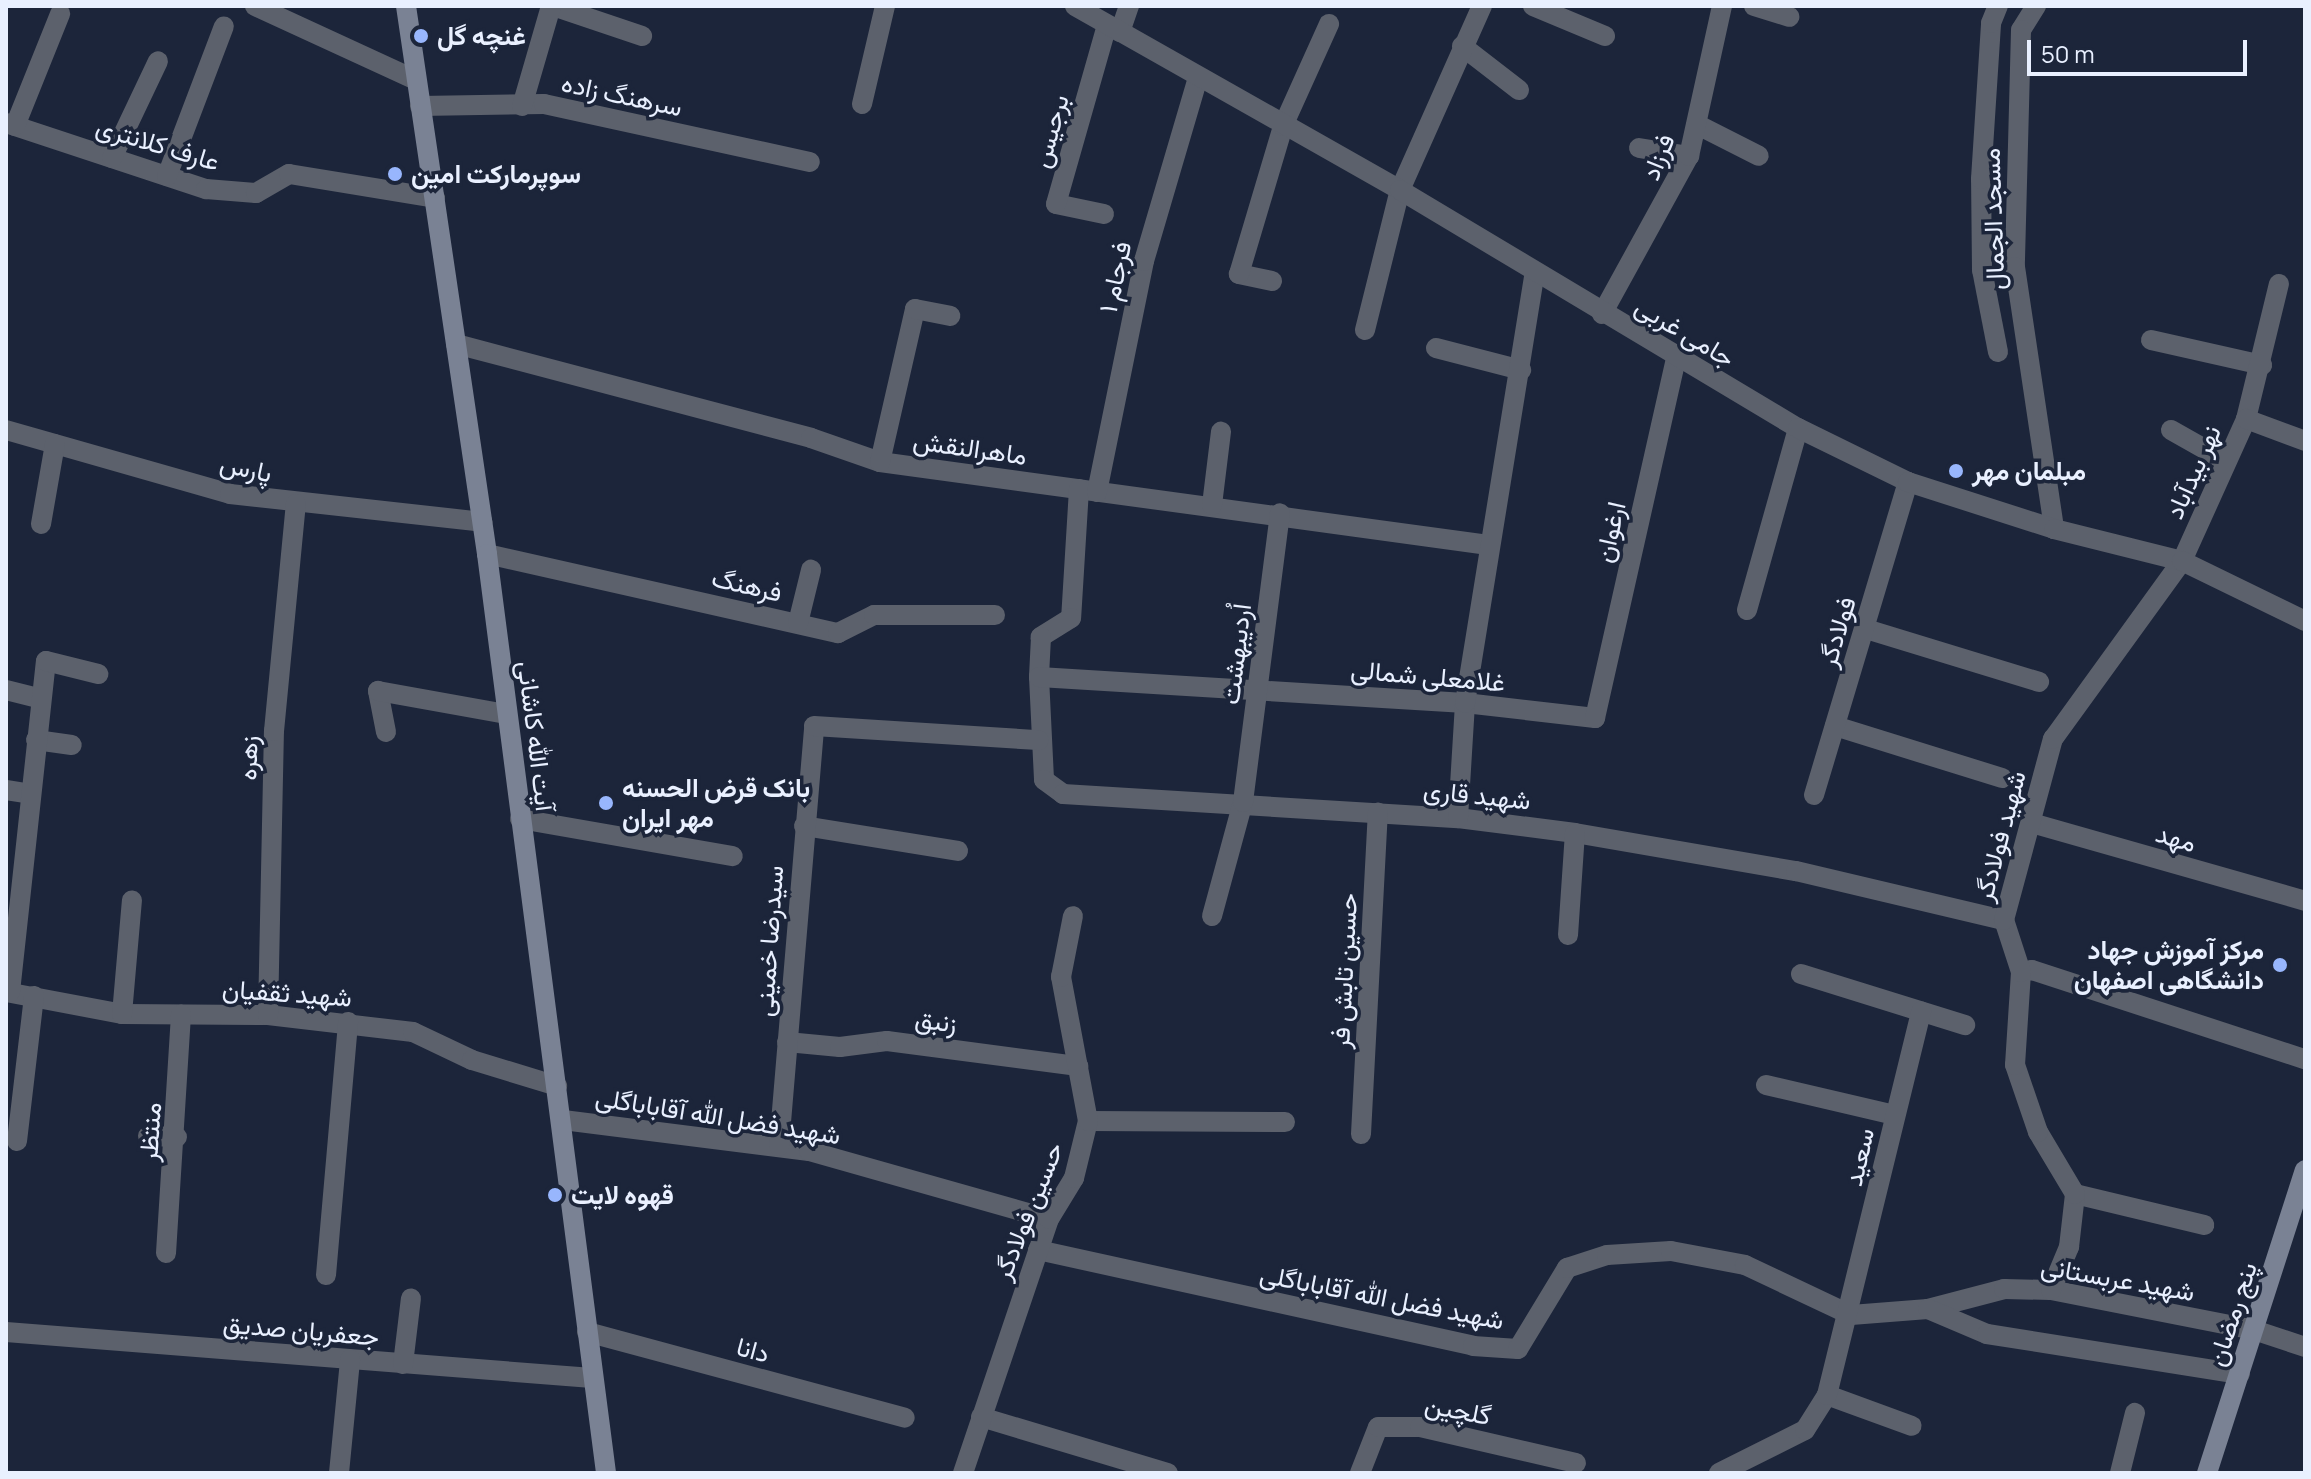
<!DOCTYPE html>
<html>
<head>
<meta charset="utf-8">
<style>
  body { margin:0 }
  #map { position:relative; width:2311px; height:1479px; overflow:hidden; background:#1c253a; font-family:Manrope,Vazirmatn,sans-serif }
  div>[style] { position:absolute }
  .minor>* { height:20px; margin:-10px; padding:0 10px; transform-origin:10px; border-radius:10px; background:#5c616c }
  .tertiary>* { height:20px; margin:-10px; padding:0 10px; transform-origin:10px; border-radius:10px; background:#5c616c }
  .secondary>* { height:20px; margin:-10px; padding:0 10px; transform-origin:10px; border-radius:10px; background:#7a8294 }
  .dots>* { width:22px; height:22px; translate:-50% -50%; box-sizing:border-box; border:4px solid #1c253a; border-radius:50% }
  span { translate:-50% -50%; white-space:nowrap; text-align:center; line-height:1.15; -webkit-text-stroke:7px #1c253a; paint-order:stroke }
  .poi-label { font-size:26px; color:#e9f0ff; font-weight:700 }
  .left { translate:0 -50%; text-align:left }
  .right { translate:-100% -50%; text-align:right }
  .street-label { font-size:26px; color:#e9f0ff }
  .frame { position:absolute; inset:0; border:8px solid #e9f0ff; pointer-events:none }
  .scale { position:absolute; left:2027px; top:40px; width:220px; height:36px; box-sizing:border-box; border:4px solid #e9f0ff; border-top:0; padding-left:10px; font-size:24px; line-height:28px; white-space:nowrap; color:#e9f0ff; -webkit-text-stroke:6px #1c253a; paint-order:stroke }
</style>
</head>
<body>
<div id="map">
  <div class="minor">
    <div style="left:255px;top:6px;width:177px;rotate:24.7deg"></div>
    <div style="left:553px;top:6px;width:94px;rotate:18.6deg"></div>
    <div style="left:1533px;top:6px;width:78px;rotate:22.6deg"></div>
    <div style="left:1754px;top:6px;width:37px;rotate:17deg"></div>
    <div style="left:2036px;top:6px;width:28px;rotate:122deg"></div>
    <div style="left:2021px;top:30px;width:237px;rotate:91.5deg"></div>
    <div style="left:2015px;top:267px;width:265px;rotate:81.5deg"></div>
    <div style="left:1120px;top:32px;width:28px;rotate:-71deg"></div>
    <div style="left:1462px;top:46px;width:72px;rotate:37.7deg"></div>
    <div style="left:862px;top:104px;width:101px;rotate:-76.8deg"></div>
    <div style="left:420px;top:106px;width:124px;rotate:-0.9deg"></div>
    <div style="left:544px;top:104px;width:272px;rotate:12.3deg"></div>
    <div style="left:522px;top:106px;width:104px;rotate:-73.8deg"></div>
    <div style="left:6px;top:123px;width:211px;rotate:18.3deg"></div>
    <div style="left:206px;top:189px;width:50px;rotate:4.6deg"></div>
    <div style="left:256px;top:193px;width:38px;rotate:-30deg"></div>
    <div style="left:289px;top:174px;width:148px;rotate:9.3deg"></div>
    <div style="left:1698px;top:125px;width:68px;rotate:26.9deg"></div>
    <div style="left:15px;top:126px;width:121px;rotate:-68.1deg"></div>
    <div style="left:1639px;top:148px;width:51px;rotate:9.1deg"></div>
    <div style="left:112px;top:158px;width:107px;rotate:-64.6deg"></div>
    <div style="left:167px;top:176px;width:160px;rotate:-69.2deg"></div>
    <div style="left:1104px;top:214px;width:49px;rotate:-168.2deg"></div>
    <div style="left:1056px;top:204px;width:186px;rotate:-74.1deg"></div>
    <div style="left:1272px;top:281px;width:34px;rotate:-168deg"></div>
    <div style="left:1239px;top:274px;width:154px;rotate:-73.4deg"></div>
    <div style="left:1283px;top:126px;width:112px;rotate:-65.7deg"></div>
    <div style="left:1602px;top:314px;width:180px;rotate:-61.2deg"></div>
    <div style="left:1689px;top:156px;width:154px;rotate:-77.6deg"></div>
    <div style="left:1365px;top:330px;width:144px;rotate:-76deg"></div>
    <div style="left:1400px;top:190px;width:201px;rotate:-66deg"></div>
    <div style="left:2151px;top:340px;width:114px;rotate:12.7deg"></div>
    <div style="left:456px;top:344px;width:367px;rotate:14.8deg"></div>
    <div style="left:811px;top:438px;width:73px;rotate:19.2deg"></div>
    <div style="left:880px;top:462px;width:614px;rotate:7.77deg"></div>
    <div style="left:1436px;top:348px;width:88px;rotate:14.5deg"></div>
    <div style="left:1998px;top:352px;width:84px;rotate:-101deg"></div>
    <div style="left:1982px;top:270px;width:91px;rotate:-90.6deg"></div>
    <div style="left:1981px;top:179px;width:156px;rotate:-86.3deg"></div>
    <div style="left:1991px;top:23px;width:18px;rotate:-68deg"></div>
    <div style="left:2246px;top:419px;width:139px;rotate:-76.3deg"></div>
    <div style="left:6px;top:430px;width:233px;rotate:15.9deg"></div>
    <div style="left:230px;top:494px;width:254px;rotate:6.3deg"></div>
    <div style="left:2171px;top:430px;width:63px;rotate:29.4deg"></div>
    <div style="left:880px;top:462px;width:157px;rotate:-77.1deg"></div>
    <div style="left:915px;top:309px;width:36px;rotate:11deg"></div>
    <div style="left:1079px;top:489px;width:129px;rotate:93.5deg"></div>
    <div style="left:1071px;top:618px;width:36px;rotate:148deg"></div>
    <div style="left:1041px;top:637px;width:40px;rotate:92.9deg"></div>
    <div style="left:1039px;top:677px;width:103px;rotate:87.2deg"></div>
    <div style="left:1044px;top:780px;width:24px;rotate:36deg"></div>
    <div style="left:1063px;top:794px;width:396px;rotate:3.5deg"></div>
    <div style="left:1458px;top:818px;width:118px;rotate:7.3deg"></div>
    <div style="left:1575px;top:833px;width:224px;rotate:9.8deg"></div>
    <div style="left:1796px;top:871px;width:214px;rotate:13.3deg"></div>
    <div style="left:1097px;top:492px;width:236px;rotate:-78.5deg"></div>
    <div style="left:1144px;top:261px;width:191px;rotate:-73.6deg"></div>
    <div style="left:1212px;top:505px;width:74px;rotate:-83deg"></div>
    <div style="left:41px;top:524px;width:81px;rotate:-80.1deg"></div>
    <div style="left:487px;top:554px;width:360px;rotate:12.7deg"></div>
    <div style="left:838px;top:633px;width:40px;rotate:-26.6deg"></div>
    <div style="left:874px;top:615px;width:121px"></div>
    <div style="left:1747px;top:610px;width:189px;rotate:-74.3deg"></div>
    <div style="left:798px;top:623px;width:55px;rotate:-76.2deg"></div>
    <div style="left:1866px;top:629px;width:181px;rotate:17deg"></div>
    <div style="left:1039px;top:677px;width:427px;rotate:3.5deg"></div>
    <div style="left:1465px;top:703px;width:131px;rotate:6.6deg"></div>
    <div style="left:1595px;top:718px;width:368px;rotate:-77.3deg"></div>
    <div style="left:6px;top:690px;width:36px;rotate:14deg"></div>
    <div style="left:1835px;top:726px;width:175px;rotate:17.3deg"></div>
    <div style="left:386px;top:732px;width:42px;rotate:-101deg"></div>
    <div style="left:378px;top:691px;width:130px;rotate:10.2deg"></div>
    <div style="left:36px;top:740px;width:36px;rotate:8deg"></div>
    <div style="left:6px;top:790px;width:25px;rotate:9deg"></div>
    <div style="left:1814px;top:795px;width:327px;rotate:-73.3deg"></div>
    <div style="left:1458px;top:818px;width:115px;rotate:-86.5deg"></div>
    <div style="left:1465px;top:703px;width:436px;rotate:-80.8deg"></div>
    <div style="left:520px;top:819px;width:216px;rotate:9.9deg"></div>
    <div style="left:2032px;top:823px;width:284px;rotate:15.9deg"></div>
    <div style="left:804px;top:826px;width:156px;rotate:9.2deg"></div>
    <div style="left:1212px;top:916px;width:118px;rotate:-74.8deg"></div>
    <div style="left:1243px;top:802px;width:291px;rotate:-82.7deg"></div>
    <div style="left:1568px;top:935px;width:102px;rotate:-86.1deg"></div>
    <div style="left:2021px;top:972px;width:11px;rotate:-10deg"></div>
    <div style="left:2032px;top:970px;width:287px;rotate:18.1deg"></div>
    <div style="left:1801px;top:974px;width:172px;rotate:17.3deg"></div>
    <div style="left:6px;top:992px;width:118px;rotate:10.7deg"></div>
    <div style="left:122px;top:1014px;width:146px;rotate:0.4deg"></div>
    <div style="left:268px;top:1015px;width:146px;rotate:6.7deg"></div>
    <div style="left:413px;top:1032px;width:65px;rotate:25.4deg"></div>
    <div style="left:472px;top:1060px;width:89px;rotate:17deg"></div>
    <div style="left:10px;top:992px;width:333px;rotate:-83.8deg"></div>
    <div style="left:46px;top:661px;width:54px;rotate:14deg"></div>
    <div style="left:122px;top:1014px;width:114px;rotate:-85deg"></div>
    <div style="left:268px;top:1015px;width:284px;rotate:-88.8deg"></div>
    <div style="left:274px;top:731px;width:228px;rotate:-84.5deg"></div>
    <div style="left:787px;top:1042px;width:53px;rotate:5.4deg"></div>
    <div style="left:840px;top:1047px;width:47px;rotate:-7.3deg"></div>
    <div style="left:887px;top:1041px;width:193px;rotate:7.5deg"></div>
    <div style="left:1766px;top:1085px;width:132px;rotate:13.1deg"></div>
    <div style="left:563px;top:1120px;width:248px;rotate:7.2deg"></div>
    <div style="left:809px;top:1151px;width:249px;rotate:15.8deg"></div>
    <div style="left:1088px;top:1121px;width:197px;rotate:0.3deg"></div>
    <div style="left:1361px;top:1134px;width:322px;rotate:-87deg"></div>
    <div style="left:148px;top:1136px;width:29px;rotate:2deg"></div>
    <div style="left:17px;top:1141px;width:146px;rotate:-83.3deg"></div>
    <div style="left:779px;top:1146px;width:421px;rotate:-85.2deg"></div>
    <div style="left:814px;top:726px;width:225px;rotate:3.6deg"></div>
    <div style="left:2075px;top:1194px;width:133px;rotate:13.5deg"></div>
    <div style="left:1038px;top:1250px;width:445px;rotate:12.4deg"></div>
    <div style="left:1473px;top:1346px;width:45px;rotate:3.8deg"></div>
    <div style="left:1518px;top:1349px;width:95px;rotate:-58.8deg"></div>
    <div style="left:1567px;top:1268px;width:42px;rotate:-18deg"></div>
    <div style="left:1607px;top:1255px;width:64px;rotate:-3.6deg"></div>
    <div style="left:1671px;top:1251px;width:75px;rotate:10.7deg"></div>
    <div style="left:1745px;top:1265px;width:117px;rotate:25.3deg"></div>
    <div style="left:1851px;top:1315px;width:77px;rotate:-4.5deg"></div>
    <div style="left:1928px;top:1309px;width:79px;rotate:-14.7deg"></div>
    <div style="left:2004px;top:1289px;width:47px;rotate:1.2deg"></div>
    <div style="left:2051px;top:1290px;width:207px;rotate:11.1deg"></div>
    <div style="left:2254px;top:1330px;width:54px;rotate:18.4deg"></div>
    <div style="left:166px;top:1253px;width:239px;rotate:-86.4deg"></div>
    <div style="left:326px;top:1275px;width:254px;rotate:-85deg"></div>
    <div style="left:2051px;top:1290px;width:47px;rotate:-67.3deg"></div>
    <div style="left:2069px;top:1247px;width:53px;rotate:-83.5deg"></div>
    <div style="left:2075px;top:1194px;width:72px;rotate:-120.8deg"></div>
    <div style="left:2038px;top:1132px;width:71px;rotate:-108.9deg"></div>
    <div style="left:2015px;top:1065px;width:93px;rotate:-86.3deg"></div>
    <div style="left:2021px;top:972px;width:55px;rotate:-108.1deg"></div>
    <div style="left:2004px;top:920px;width:188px;rotate:-74.9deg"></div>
    <div style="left:2053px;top:739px;width:220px;rotate:-54.1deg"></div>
    <div style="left:2182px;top:561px;width:156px;rotate:-65.7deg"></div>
    <div style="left:2246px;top:419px;width:63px;rotate:20.4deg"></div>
    <div style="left:1928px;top:1309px;width:64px;rotate:23deg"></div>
    <div style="left:1987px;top:1334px;width:256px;rotate:9deg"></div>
    <div style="left:6px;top:1332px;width:588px;rotate:4.49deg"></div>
    <div style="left:587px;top:1332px;width:329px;rotate:15.1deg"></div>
    <div style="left:403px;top:1364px;width:66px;rotate:-83.1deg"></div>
    <div style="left:1827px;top:1395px;width:90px;rotate:20deg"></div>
    <div style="left:981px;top:1417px;width:195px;rotate:16.7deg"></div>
    <div style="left:339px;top:1473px;width:114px;rotate:-84.4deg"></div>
    <div style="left:963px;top:1473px;width:268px;rotate:-71.3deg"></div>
    <div style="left:1049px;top:1219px;width:48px;rotate:-58.6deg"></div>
    <div style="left:1074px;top:1178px;width:59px;rotate:-76.2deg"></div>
    <div style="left:1088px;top:1121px;width:147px;rotate:-100.6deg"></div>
    <div style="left:1061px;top:977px;width:62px;rotate:-78.9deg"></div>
    <div style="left:1360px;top:1473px;width:49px;rotate:-68.6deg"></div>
    <div style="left:1378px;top:1427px;width:42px"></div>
    <div style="left:1420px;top:1427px;width:160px;rotate:13deg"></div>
    <div style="left:1719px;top:1473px;width:96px;rotate:-26.6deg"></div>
    <div style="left:1805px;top:1430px;width:41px;rotate:-57.8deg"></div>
    <div style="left:1827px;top:1395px;width:395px;rotate:-76.2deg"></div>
    <div style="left:2120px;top:1473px;width:62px;rotate:-76deg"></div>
  </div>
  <div class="tertiary">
    <div style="left:1075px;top:6px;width:373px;rotate:29.5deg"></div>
    <div style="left:1400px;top:190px;width:464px;rotate:30.9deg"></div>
    <div style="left:1798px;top:428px;width:123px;rotate:26.1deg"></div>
    <div style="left:1908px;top:482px;width:153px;rotate:17.8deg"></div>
    <div style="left:2054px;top:529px;width:132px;rotate:14deg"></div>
    <div style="left:2182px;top:561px;width:137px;rotate:26deg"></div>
  </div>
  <div class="secondary">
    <div style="left:406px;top:6px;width:554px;rotate:81.59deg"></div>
    <div style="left:487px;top:554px;width:927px;rotate:82.62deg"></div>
    <div style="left:2207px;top:1473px;width:318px;rotate:-72.1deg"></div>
  </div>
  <div class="dots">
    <div style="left:421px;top:36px;background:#98b6fd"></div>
    <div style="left:395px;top:174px;background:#98b6fd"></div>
    <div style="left:1956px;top:471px;background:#98b6fd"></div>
    <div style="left:606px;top:803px;background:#98b6fd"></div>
    <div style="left:2280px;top:965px;background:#98b6fd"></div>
    <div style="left:555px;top:1195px;background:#98b6fd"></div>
  </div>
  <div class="poi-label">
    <span class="left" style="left:437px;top:36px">غنچه گل</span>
    <span class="left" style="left:411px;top:174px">سوپرمارکت امین</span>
    <span class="left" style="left:1972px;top:471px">مبلمان مهر</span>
    <span class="left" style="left:622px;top:803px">بانک قرض الحسنه<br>مهر ایران</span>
    <span class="right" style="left:2264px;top:965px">مرکز آموزش جهاد<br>دانشگاهی اصفهان</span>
    <span class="left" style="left:571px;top:1195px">قهوه لایت</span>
  </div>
  <div class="street-label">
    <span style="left:622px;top:95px;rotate:12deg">سرهنگ زاده</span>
    <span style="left:1050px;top:131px;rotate:-74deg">برجیس</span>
    <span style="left:158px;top:144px;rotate:17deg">عارف کلانتری</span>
    <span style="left:1658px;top:157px;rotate:-68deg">فرزاد</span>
    <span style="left:1993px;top:219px;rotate:-92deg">مسجد الجمال</span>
    <span style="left:1115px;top:277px;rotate:-78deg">فرجام ۱</span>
    <span style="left:1685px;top:332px;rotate:31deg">جامی غربی</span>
    <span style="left:970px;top:448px;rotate:8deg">ماهرالنقش</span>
    <span style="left:246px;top:468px;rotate:12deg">پارس</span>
    <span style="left:2193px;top:472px;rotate:-66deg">نهر بیدآباد</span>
    <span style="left:1610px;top:532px;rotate:-77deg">ارغوان</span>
    <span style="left:747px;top:585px;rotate:13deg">فرهنگ</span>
    <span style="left:1837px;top:632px;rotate:-73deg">فولادگر</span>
    <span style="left:1236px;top:654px;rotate:-83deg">اُردیبهشت</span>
    <span style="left:1428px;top:676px;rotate:5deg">غلامعلی شمالی</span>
    <span style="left:536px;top:736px;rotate:83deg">آیت الله کاشانی</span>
    <span style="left:248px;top:758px;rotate:-88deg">زهره</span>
    <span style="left:1477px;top:795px;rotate:6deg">شهید قاری</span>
    <span style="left:2000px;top:836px;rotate:-75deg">شهید فولادگر</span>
    <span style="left:2176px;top:838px;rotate:16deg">مهد</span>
    <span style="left:769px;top:941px;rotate:-86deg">سیدرضا خمینی</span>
    <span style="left:1344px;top:971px;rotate:-87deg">حسین تابش فر</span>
    <span style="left:287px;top:993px;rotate:4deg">شهید ثقفیان</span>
    <span style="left:936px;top:1021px;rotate:8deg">زنبق</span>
    <span style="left:718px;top:1116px;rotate:9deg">شهید فضل الله آقاباباگلی</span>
    <span style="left:150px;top:1132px;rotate:-86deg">منتظر</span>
    <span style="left:1859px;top:1157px;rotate:-77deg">سعید</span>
    <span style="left:1028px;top:1211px;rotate:-68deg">حسین فولادگر</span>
    <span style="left:2118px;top:1279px;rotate:10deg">شهید عربستانی</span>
    <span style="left:1382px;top:1297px;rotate:11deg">شهید فضل الله آقاباباگلی</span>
    <span style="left:2232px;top:1314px;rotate:-72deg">پنج رمضان</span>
    <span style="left:301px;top:1330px;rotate:5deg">جعفریان صدیق</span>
    <span style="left:753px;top:1350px;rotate:15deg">دانا</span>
    <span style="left:1458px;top:1410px;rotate:11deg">گلچین</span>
  </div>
  <div class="frame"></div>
  <div class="scale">50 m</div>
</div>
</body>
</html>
